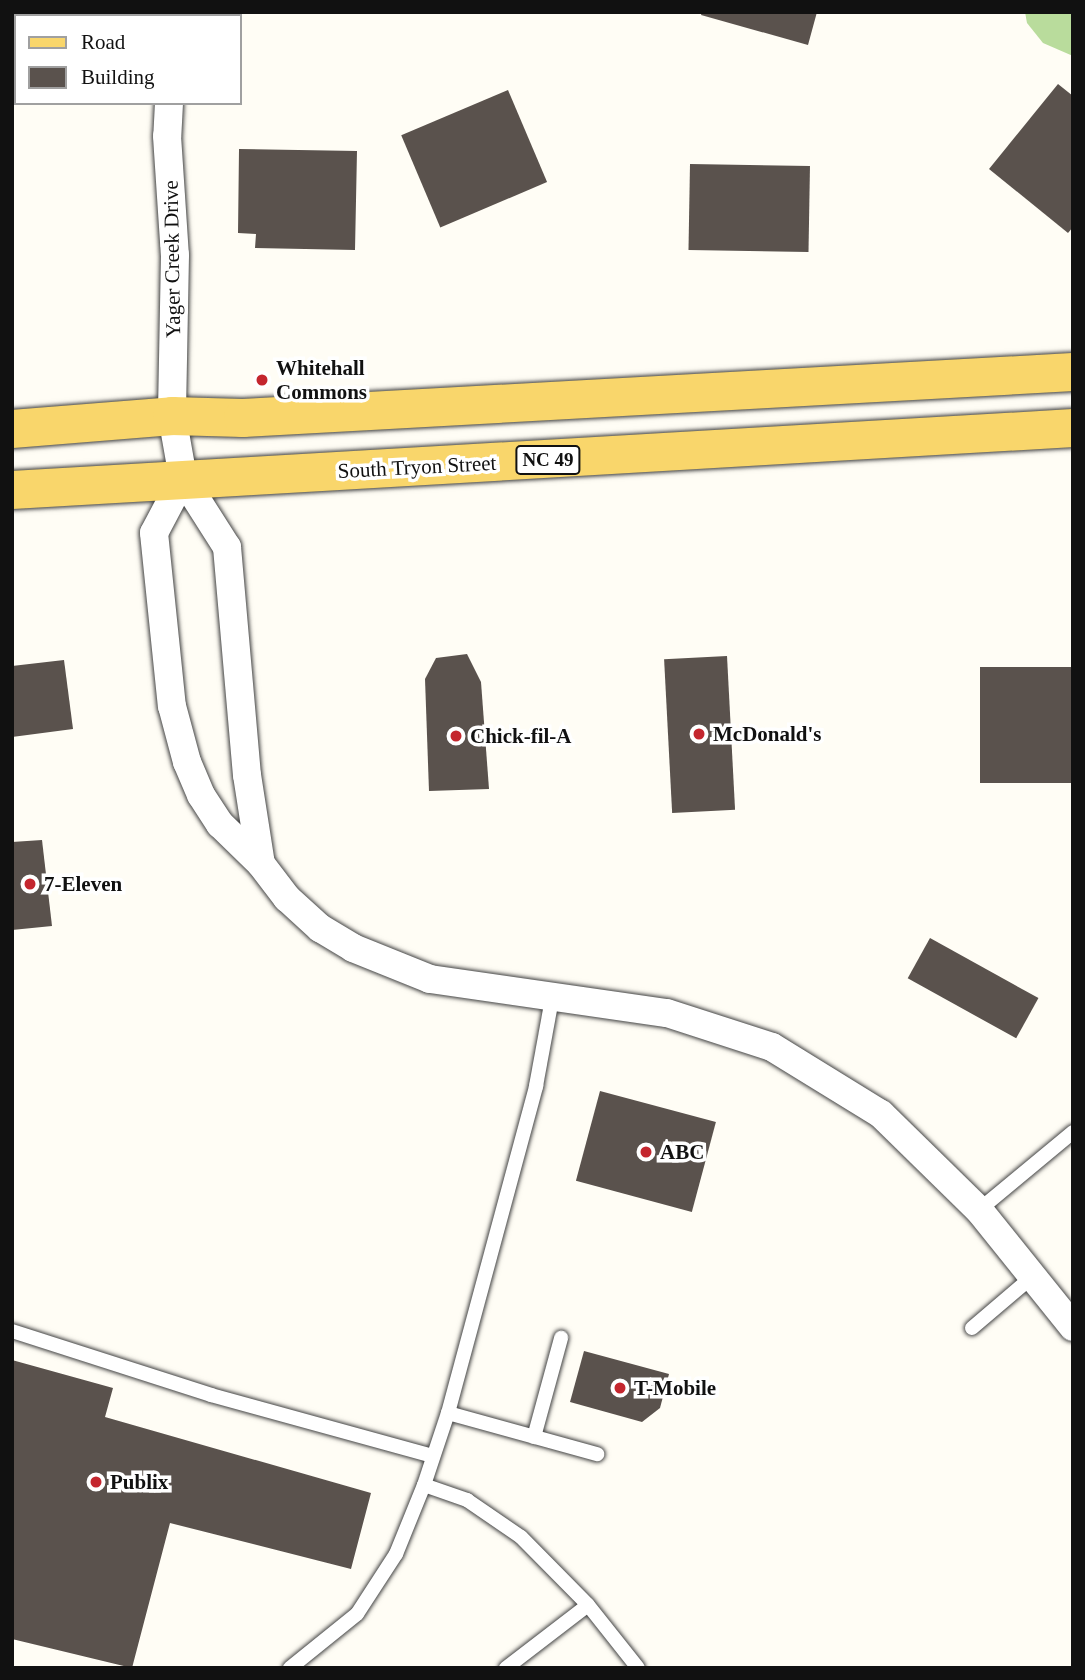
<!DOCTYPE html>
<html>
<head>
<meta charset="utf-8">
<style>
  body { margin:0 }
  #map { position:relative; width:1085px; height:1680px; overflow:hidden; background:#fffdf5; font-family:Georgia,serif }
  div>[style] { position:absolute }
  .forest>* { inset:0; background:#b9dc9c }
  .building>* { inset:0; background:#5a524d; transform-origin:0 0 }
  .roads { filter:drop-shadow(0 0 2px #444) drop-shadow(0 0 2px #444) }
  .service>* { height:14px; margin:-7px; padding:0 7px; transform-origin:7px; border-radius:7px; background:#fff }
  .minor>* { height:28px; margin:-14px; padding:0 14px; transform-origin:14px; border-radius:14px; background:#fff }
  .primary>* { height:38px; margin:-19px; padding:0 19px; transform-origin:19px; border-radius:19px; background:#f9d66b }
  .dots>* { width:19px; height:19px; translate:-50% -50%; box-sizing:border-box; border:4px solid #fff; border-radius:50% }
  span { translate:-50% -50%; white-space:nowrap; text-align:center; line-height:1.15; -webkit-text-stroke:7px #fff; paint-order:stroke }
  .shield-label span { padding:2px 5px; background:#fff; border:2px solid; border-radius:5px; -webkit-text-stroke-width:0 }
  .shield-label { font-size:19px; color:#111; font-weight:700 }
  .street-label { font-size:21px; color:#111 }
  .poi-label { font-size:21px; color:#111; font-weight:700 }
  .left { translate:0 -50%; text-align:left }
  .frame { position:absolute; inset:0; border:14px solid #111; pointer-events:none }
  .legend { position:absolute; left:14px; top:14px; width:228px; height:91px; box-sizing:border-box; background:#fff; border:2px solid #a0a0a0; margin:0; padding:9px 12px; list-style:none; font-size:21px; color:#111 }
  .legend li { display:flex; align-items:center; gap:14px; height:35px }
  .legend b { width:35px; border:2px solid #a0a0a0 }
</style>
</head>
<body>
<div id="map">
  <div class="forest">
    <div style="clip-path:polygon(1025px 12px,1073px 12px,1073px 56px,1043px 43px,1027px 23px)"></div>
  </div>
  <div class="building">
    <div style="clip-path:polygon(702px 12px,817px 12px,808px 45px,701px 15px)"></div>
    <div style="clip-path:polygon(1058px 84px,1073px 96px,1073px 227px,1068px 233px,989px 169px)"></div>
    <div style="left:508px;top:90px;width:100px;height:116px;rotate:67deg"></div>
    <div style="clip-path:polygon(239px 149px,357px 151px,355px 250px,255px 248px,256px 234px,238px 233px)"></div>
    <div style="left:690px;top:164px;width:120px;height:86px;rotate:1deg"></div>
    <div style="clip-path:polygon(467px 654px,481px 682px,489px 789px,429px 791px,425px 679px,436px 658px)"></div>
    <div style="left:727px;top:656px;width:154px;height:63px;rotate:87deg"></div>
    <div style="clip-path:polygon(64px 660px,73px 729px,12px 737px,12px 666px)"></div>
    <div style="left:1073px;top:667px;width:116px;height:93px;rotate:90deg"></div>
    <div style="clip-path:polygon(42px 840px,52px 926px,12px 930px,12px 842px)"></div>
    <div style="left:930px;top:938px;width:124px;height:46px;rotate:29deg"></div>
    <div style="left:600px;top:1091px;width:120px;height:93px;rotate:15deg"></div>
    <div style="clip-path:polygon(584px 1351px,669px 1374px,660px 1408px,642px 1422px,570px 1402px)"></div>
    <div style="clip-path:polygon(12px 1360px,113px 1388px,105px 1417px,371px 1493px,351px 1569px,170px 1523px,132px 1668px,12px 1639px)"></div>
  </div>
  <div class="roads">
    <div class="service">
      <div style="left:979px;top:1210px;width:122px;rotate:-39.7deg"></div>
      <div style="left:972px;top:1328px;width:80px;rotate:-40.4deg"></div>
      <div style="left:12px;top:1331px;width:209px;rotate:17.8deg"></div>
      <div style="left:211px;top:1395px;width:230px;rotate:15.4deg"></div>
      <div style="left:448px;top:1413px;width:155px;rotate:15.4deg"></div>
      <div style="left:534px;top:1437px;width:103px;rotate:-74.7deg"></div>
      <div style="left:424px;top:1485px;width:46px;rotate:19.2deg"></div>
      <div style="left:467px;top:1500px;width:65px;rotate:34.4deg"></div>
      <div style="left:521px;top:1537px;width:95px;rotate:45.4deg"></div>
      <div style="left:588px;top:1605px;width:80px;rotate:51.6deg"></div>
      <div style="left:290px;top:1668px;width:86px;rotate:-38.9deg"></div>
      <div style="left:357px;top:1614px;width:72px;rotate:-57deg"></div>
      <div style="left:396px;top:1554px;width:74px;rotate:-67.9deg"></div>
      <div style="left:424px;top:1485px;width:76px;rotate:-71.6deg"></div>
      <div style="left:448px;top:1413px;width:339px;rotate:-74.9deg"></div>
      <div style="left:536px;top:1086px;width:88px;rotate:-79.6deg"></div>
      <div style="left:506px;top:1668px;width:103px;rotate:-37.5deg"></div>
    </div>
    <div class="minor">
      <div style="left:169px;top:103px;width:33px;rotate:93deg"></div>
      <div style="left:167px;top:136px;width:119px;rotate:86.2deg"></div>
      <div style="left:175px;top:255px;width:161px;rotate:91.1deg"></div>
      <div style="left:172px;top:416px;width:63px;rotate:79.9deg"></div>
      <div style="left:183px;top:478px;width:82px;rotate:57.5deg"></div>
      <div style="left:227px;top:547px;width:229px;rotate:85deg"></div>
      <div style="left:247px;top:775px;width:90px;rotate:81.1deg"></div>
      <div style="left:183px;top:478px;width:62px;rotate:117.8deg"></div>
      <div style="left:154px;top:533px;width:174px;rotate:84.1deg"></div>
      <div style="left:172px;top:706px;width:58px;rotate:75deg"></div>
      <div style="left:187px;top:762px;width:36px;rotate:67deg"></div>
      <div style="left:201px;top:795px;width:35px;rotate:57deg"></div>
      <div style="left:220px;top:824px;width:57px;rotate:44.3deg"></div>
      <div style="left:261px;top:864px;width:43px;rotate:52.6deg"></div>
      <div style="left:287px;top:898px;width:45px;rotate:42.3deg"></div>
      <div style="left:320px;top:928px;width:39px;rotate:31deg"></div>
      <div style="left:353px;top:948px;width:83px;rotate:21.9deg"></div>
      <div style="left:430px;top:979px;width:239px;rotate:8.2deg"></div>
      <div style="left:667px;top:1013px;width:110px;rotate:17.9deg"></div>
      <div style="left:772px;top:1047px;width:128px;rotate:31.6deg"></div>
      <div style="left:881px;top:1114px;width:137px;rotate:44.4deg"></div>
      <div style="left:979px;top:1210px;width:150px;rotate:51.2deg"></div>
    </div>
    <div class="primary">
      <div style="left:12px;top:429px;width:161px;rotate:-4.6deg"></div>
      <div style="left:172px;top:416px;width:71px;rotate:1.6deg"></div>
      <div style="left:243px;top:418px;width:831px;rotate:-3.17deg"></div>
      <div style="left:12px;top:490px;width:1063px;rotate:-3.34deg"></div>
    </div>
  </div>
  <div class="dots">
    <div style="left:262px;top:380px;background:#c4262e"></div>
    <div style="left:699px;top:734px;background:#c4262e"></div>
    <div style="left:456px;top:736px;background:#c4262e"></div>
    <div style="left:30px;top:884px;background:#c4262e"></div>
    <div style="left:646px;top:1152px;background:#c4262e"></div>
    <div style="left:620px;top:1388px;background:#c4262e"></div>
    <div style="left:96px;top:1482px;background:#c4262e"></div>
  </div>
  <div class="shield-label">
    <span style="left:548px;top:460px">NC 49</span>
  </div>
  <div class="street-label">
    <span style="left:172px;top:259px;rotate:-91deg">Yager Creek Drive</span>
    <span style="left:417px;top:467px;rotate:-3deg">South Tryon Street</span>
  </div>
  <div class="poi-label">
    <span class="left" style="left:276px;top:380px">Whitehall<br>Commons</span>
    <span class="left" style="left:713px;top:734px">McDonald's</span>
    <span class="left" style="left:470px;top:736px">Chick-fil-A</span>
    <span class="left" style="left:44px;top:884px">7-Eleven</span>
    <span class="left" style="left:660px;top:1152px">ABC</span>
    <span class="left" style="left:634px;top:1388px">T-Mobile</span>
    <span class="left" style="left:110px;top:1482px">Publix</span>
  </div>
  <div class="frame"></div>
  <ul class="legend">
  <li><b style="height:9px;background:#f9d66b"></b>Road</li>
  <li><b style="height:19px;background:#5a524d"></b>Building</li>
  </ul>
</div>
</body>
</html>
